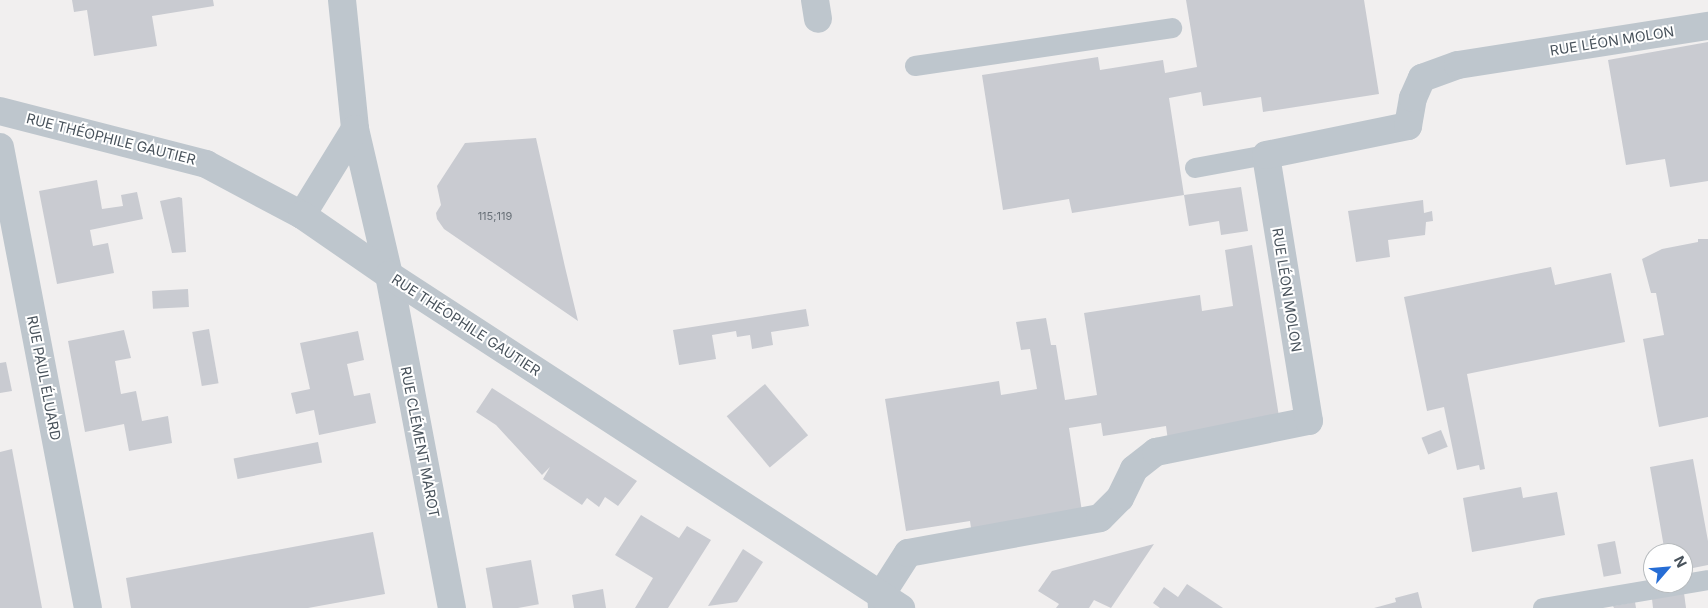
<!DOCTYPE html>
<html>
<head>
<meta charset="utf-8">
<style>
  body { margin:0 }
  #map { position:relative; width:1708px; height:608px; overflow:hidden; background:#f1efef; font-family:Inter,sans-serif }
  div>[style] { position:absolute }
  .building>* { inset:0; background:#c9cbd1; transform-origin:0 0 }
  .service>* { height:20px; margin:-10px; padding:0 10px; transform-origin:10px; border-radius:10px; background:#bec6cd }
  .minor>* { height:28px; margin:-14px; padding:0 14px; transform-origin:14px; border-radius:14px; background:#bec6cd }
  .tertiary>* { height:28px; margin:-14px; padding:0 14px; transform-origin:14px; border-radius:14px; background:#bec6cd }
  span { translate:-50% -50%; white-space:nowrap; text-align:center; line-height:1.15; -webkit-text-stroke:4px #fff; paint-order:stroke }
  .number-label { font-size:11px; color:#687078 }
  .number-label span { -webkit-text-stroke-width:0 }
  .street-label { font-size:14px; color:#48525b }
  .north { position:absolute; left:1643px; top:543px; width:50px; height:50px; box-sizing:border-box; background:#fff; border:1px solid #b6babd; border-radius:50%; rotate:63deg; font-size:14px; font-weight:700; line-height:20px; text-align:center; color:#48525b }
  .north::after { content:''; display:block; margin:auto; width:18px; height:22px; background:#266dd5; clip-path:polygon(50% 0,100% 100%,50% 72%,0 100%) }
</style>
</head>
<body>
<div id="map">
  <div class="building">
    <div style="clip-path:polygon(72px 0,213px 0,214px 6px,152px 16px,157px 46px,94px 56px,87px 10px,74px 12px)"></div>
    <div style="clip-path:polygon(1186px 0,1364px 0,1379px 94px,1263px 112px,1261px 97px,1203px 106px,1201px 92px,1169px 98px,1184px 195px,1072px 213px,1069px 199px,1003px 210px,982px 75px,1098px 57px,1100px 70px,1163px 60px,1165px 73px,1197px 67px)"></div>
    <div style="clip-path:polygon(1708px 42px,1708px 181px,1670px 187px,1665px 159px,1626px 165px,1608px 60px)"></div>
    <div style="clip-path:polygon(536px 138px,565px 267px,578px 321px,444px 229px,437px 219px,436px 213px,441px 205px,437px 186px,465px 143px)"></div>
    <div style="clip-path:polygon(97px 180px,102px 209px,123px 206px,121px 195px,137px 192px,143px 219px,90px 230px,93px 246px,108px 243px,114px 273px,57px 284px,39px 191px)"></div>
    <div style="clip-path:polygon(1241px 187px,1248px 231px,1221px 235px,1219px 221px,1189px 226px,1184px 195px)"></div>
    <div style="clip-path:polygon(179px 197px,182px 198px,186px 252px,172px 253px,160px 201px)"></div>
    <div style="clip-path:polygon(1423px 200px,1424px 213px,1432px 211px,1433px 221px,1426px 222px,1425px 235px,1388px 240px,1390px 257px,1356px 262px,1348px 211px)"></div>
    <div style="clip-path:polygon(1698px 239px,1708px 239px,1708px 417px,1659px 427px,1643px 339px,1664px 335px,1656px 293px,1651px 293px,1642px 259px,1662px 249px,1698px 242px)"></div>
    <div style="clip-path:polygon(1252px 245px,1280px 423px,1168px 441px,1166px 426px,1103px 436px,1101px 423px,1069px 428px,1083px 518px,972px 535px,970px 521px,906px 531px,885px 399px,999px 381px,1001px 395px,1037px 389px,1030px 349px,1021px 350px,1016px 322px,1046px 318px,1051px 345px,1056px 345px,1065px 400px,1097px 395px,1084px 313px,1200px 295px,1202px 311px,1233px 306px,1225px 250px)"></div>
    <div style="clip-path:polygon(1551px 267px,1555px 285px,1611px 273px,1625px 342px,1467px 374px,1485px 469px,1480px 470px,1479px 465px,1457px 470px,1444px 407px,1427px 411px,1404px 297px)"></div>
    <div style="left:188px;top:289px;width:18px;height:36px;rotate:87deg"></div>
    <div style="clip-path:polygon(806px 309px,809px 326px,771px 332px,773px 345px,752px 349px,750px 335px,737px 337px,736px 331px,712px 335px,716px 359px,679px 365px,673px 330px)"></div>
    <div style="left:209px;top:329px;width:55px;height:17px;rotate:80deg"></div>
    <div style="clip-path:polygon(124px 330px,131px 358px,115px 361px,121px 394px,136px 391px,142px 421px,168px 416px,172px 443px,129px 451px,124px 424px,85px 432px,68px 341px)"></div>
    <div style="clip-path:polygon(358px 331px,364px 360px,347px 364px,354px 396px,370px 393px,376px 423px,319px 435px,314px 410px,296px 414px,291px 393px,310px 389px,300px 343px)"></div>
    <div style="clip-path:polygon(6px 362px,12px 391px,0 393px,0 363px)"></div>
    <div style="left:765px;top:384px;width:67px;height:50px;rotate:50deg"></div>
    <div style="clip-path:polygon(492px 388px,637px 481px,618px 506px,605px 497px,599px 507px,587px 498px,582px 505px,543px 479px,550px 467px,542px 475px,496px 425px,476px 412px)"></div>
    <div style="left:1441px;top:430px;width:18px;height:21px;rotate:68deg"></div>
    <div style="left:318px;top:442px;width:21px;height:86px;rotate:79deg"></div>
    <div style="clip-path:polygon(12px 449px,42px 608px,0 608px,0 452px)"></div>
    <div style="clip-path:polygon(1693px 459px,1708px 541px,1708px 565px,1683px 570px,1683px 553px,1665px 553px,1650px 467px)"></div>
    <div style="clip-path:polygon(1521px 487px,1523px 498px,1557px 492px,1565px 535px,1472px 552px,1463px 498px)"></div>
    <div style="clip-path:polygon(641px 515px,679px 538px,687px 526px,711px 540px,668px 608px,635px 608px,653px 578px,615px 555px)"></div>
    <div style="clip-path:polygon(373px 532px,385px 594px,308px 608px,131px 608px,126px 578px)"></div>
    <div style="left:1615px;top:541px;width:33px;height:18px;rotate:79deg"></div>
    <div style="clip-path:polygon(1154px 544px,1111px 608px,1094px 600px,1089px 608px,1056px 608px,1059px 604px,1038px 591px,1052px 571px)"></div>
    <div style="clip-path:polygon(743px 549px,763px 562px,737px 602px,708px 606px)"></div>
    <div style="left:531px;top:560px;width:45px;height:46px;rotate:80deg"></div>
    <div style="clip-path:polygon(1187px 584px,1223px 608px,1160px 608px,1153px 603px,1164px 587px,1178px 597px)"></div>
    <div style="clip-path:polygon(603px 589px,606px 608px,574px 608px,572px 595px)"></div>
    <div style="clip-path:polygon(1418px 592px,1422px 608px,1374px 608px,1396px 602px,1395px 598px)"></div>
    <div style="clip-path:polygon(1684px 593px,1686px 608px,1653px 608px,1652px 599px)"></div>
    <div style="clip-path:polygon(1635px 602px,1636px 608px,1614px 608px,1613px 606px)"></div>
  </div>
  <div class="service">
    <div style="left:915px;top:66px;width:260px;rotate:-8.4deg"></div>
    <div style="left:1195px;top:168px;width:72px;rotate:-10.4deg"></div>
    <div style="left:1543px;top:608px;width:167px;rotate:-9.6deg"></div>
  </div>
  <div class="minor">
    <div style="left:342px;top:0;width:130px;rotate:84.2deg"></div>
    <div style="left:355px;top:129px;width:150px;rotate:76.9deg"></div>
    <div style="left:389px;top:275px;width:339px;rotate:79.3deg"></div>
    <div style="left:815px;top:0;width:19px;rotate:81deg"></div>
    <div style="left:0;top:147px;width:469px;rotate:79.2deg"></div>
    <div style="left:302px;top:215px;width:101px;rotate:-58.4deg"></div>
    <div style="left:882px;top:608px;width:13px;rotate:-94deg"></div>
    <div style="left:881px;top:595px;width:50px;rotate:-57.3deg"></div>
    <div style="left:908px;top:553px;width:195px;rotate:-10.3deg"></div>
    <div style="left:1100px;top:518px;width:28px;rotate:-45deg"></div>
    <div style="left:1120px;top:498px;width:32px;rotate:-64deg"></div>
    <div style="left:1134px;top:469px;width:28px;rotate:-38deg"></div>
    <div style="left:1156px;top:452px;width:156px;rotate:-11.5deg"></div>
    <div style="left:1309px;top:421px;width:269px;rotate:-99.2deg"></div>
    <div style="left:1266px;top:155px;width:145px;rotate:-11.5deg"></div>
    <div style="left:1408px;top:126px;width:28px;rotate:-80deg"></div>
    <div style="left:1413px;top:98px;width:22px;rotate:-66deg"></div>
    <div style="left:1422px;top:78px;width:38px;rotate:-20deg"></div>
    <div style="left:1458px;top:65px;width:253px;rotate:-8.9deg"></div>
  </div>
  <div class="tertiary">
    <div style="left:0;top:111px;width:213px;rotate:14.4deg"></div>
    <div style="left:206px;top:164px;width:109px;rotate:28deg"></div>
    <div style="left:302px;top:215px;width:106px;rotate:34.6deg"></div>
    <div style="left:389px;top:275px;width:611px;rotate:33.04deg"></div>
  </div>
  <div class="number-label">
    <span style="left:495px;top:216px">115;119</span>
  </div>
  <div class="street-label">
    <span style="left:1612px;top:41px;rotate:-9deg">RUE LÉON MOLON</span>
    <span style="left:111px;top:139px;rotate:14deg">RUE THÉOPHILE GAUTIER</span>
    <span style="left:1287px;top:290px;rotate:81deg">RUE LÉON MOLON</span>
    <span style="left:466px;top:325px;rotate:33deg">RUE THÉOPHILE GAUTIER</span>
    <span style="left:44px;top:378px;rotate:79deg">RUE PAUL ÉLUARD</span>
    <span style="left:420px;top:442px;rotate:79deg">RUE CLÉMENT MAROT</span>
  </div>
  <div class="north">N</div>
</div>
</body>
</html>
